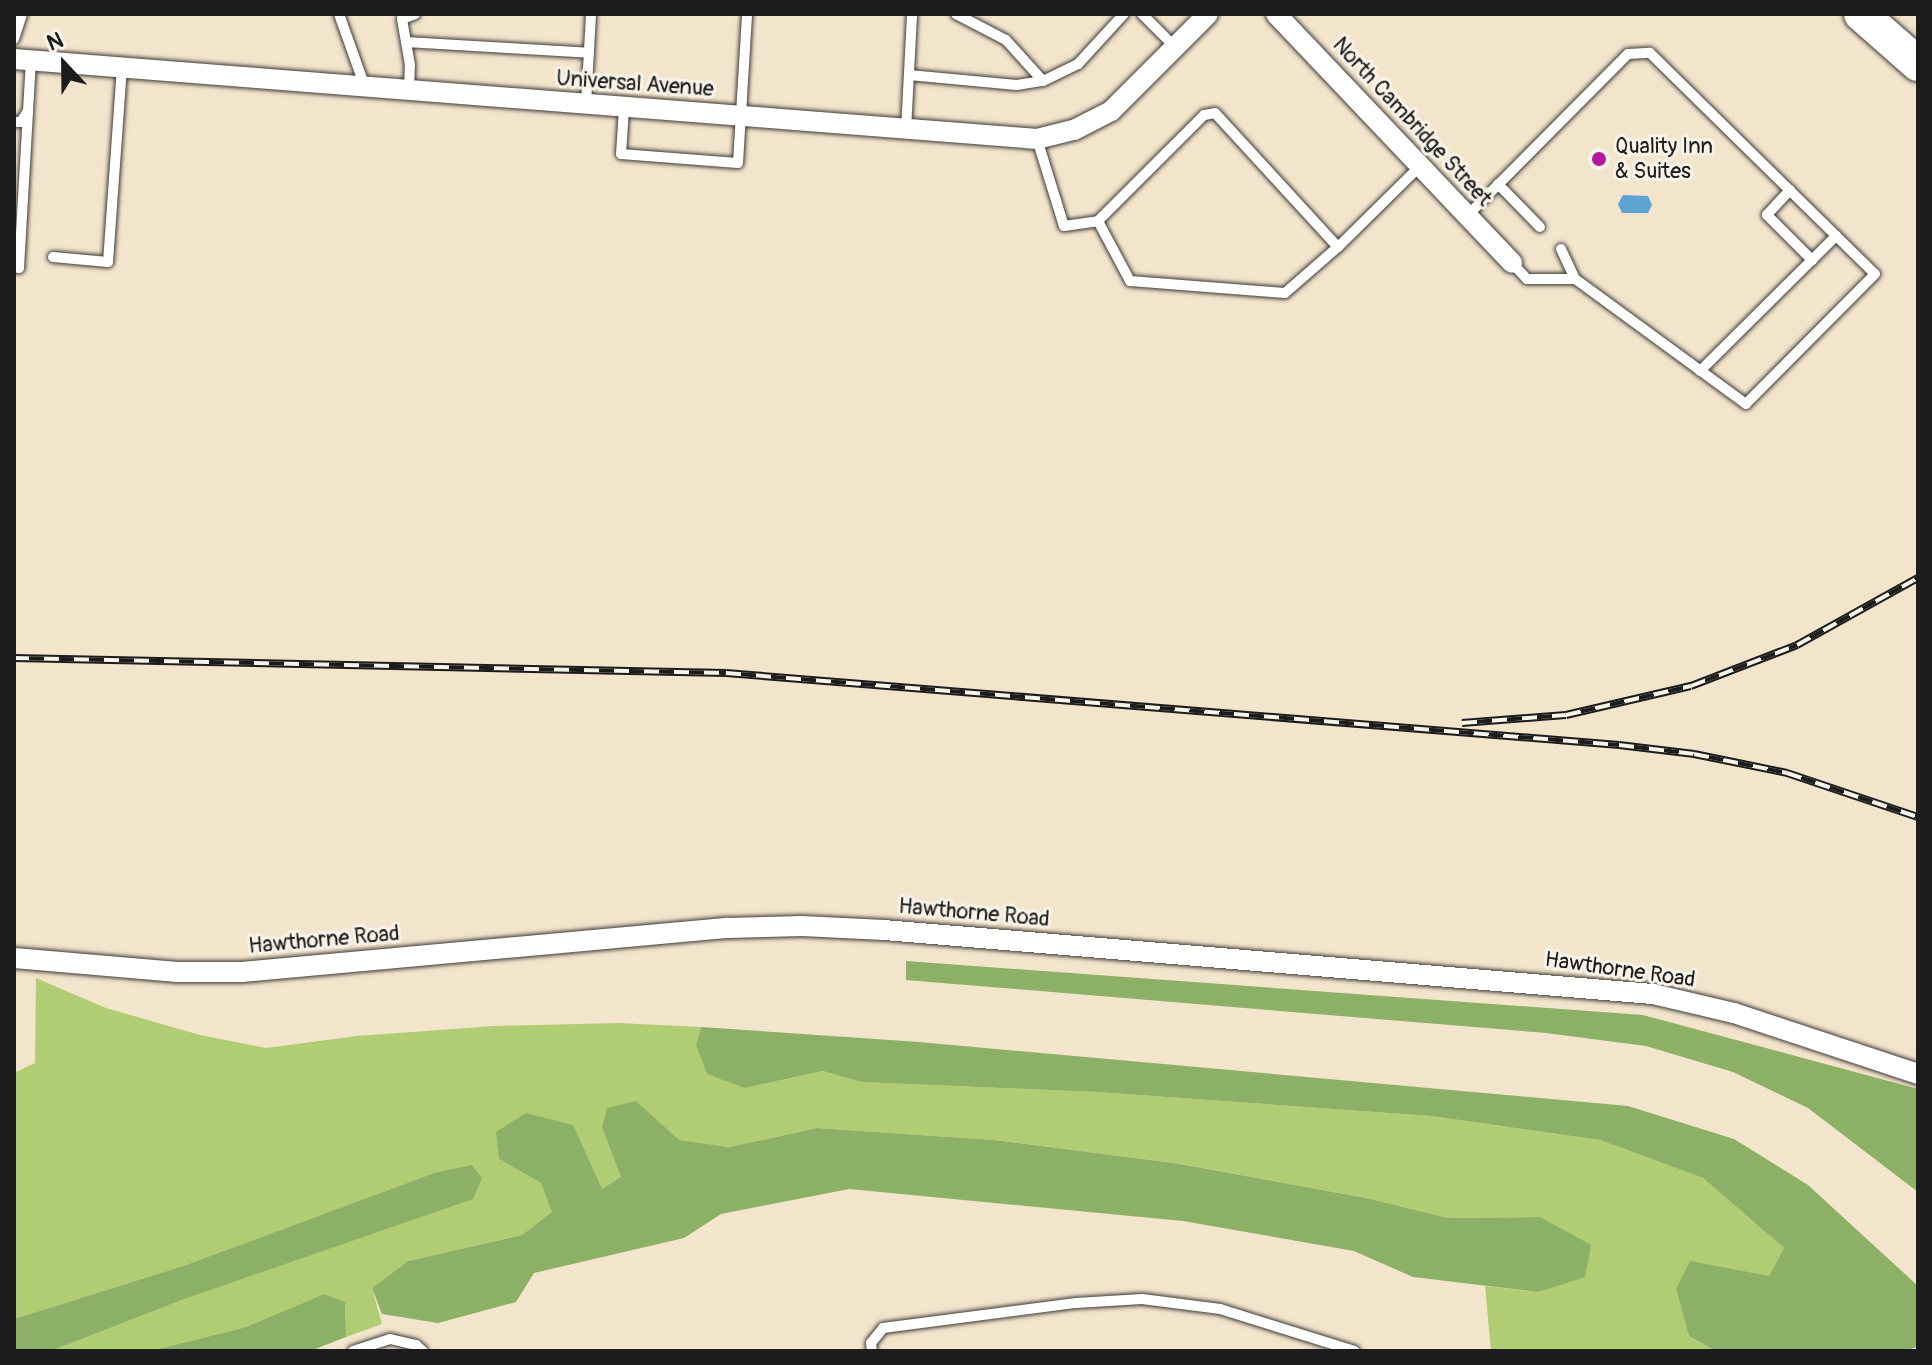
<!DOCTYPE html>
<html>
<head>
<meta charset="utf-8">
<style>
  body { margin:0 }
  #map { position:relative; width:1932px; height:1365px; overflow:hidden; background:#f3e4cc; font-family:Pangolin,sans-serif }
  div>[style] { position:absolute }
  .green>* { inset:0; background:#b0cd73 }
  .forest>* { inset:0; background:#8cb065 }
  .water>* { inset:0; background:#5da4d3 }
  .roads { filter:drop-shadow(0 0 2px #3c3a36) drop-shadow(0 0 2px #3c3a36) }
  .service>* { height:10px; margin:-5px; padding:0 5px; transform-origin:5px; border-radius:5px; background:#fff }
  .minor>* { height:20px; margin:-10px; padding:0 10px; transform-origin:10px; border-radius:10px; background:#fff }
  .motorway>* { height:34px; margin:-17px; padding:0 17px; transform-origin:17px; border-radius:17px; background:#fff }
  .rail>* { height:8px; margin-top:-4px; transform-origin:0; background:repeating-linear-gradient(90deg,#f7f3e8 0 15px,#1c1c1c 0 30px); box-sizing:border-box; border-block:2px solid #1c1c1c }
  .dots>* { width:22px; height:22px; translate:-50% -50%; box-sizing:border-box; border:4px solid #f7f3e8; border-radius:50% }
  span { translate:-50% -50%; white-space:nowrap; text-align:center; line-height:1.15; -webkit-text-stroke:6px #f7f3e8; paint-order:stroke }
  .street-label { font-size:22px; color:#1c1c1c }
  .poi-label { font-size:22px; color:#1c1c1c }
  .left { translate:0 -50%; text-align:left }
  .frame { position:absolute; inset:0; border:16px solid #1c1c1c; pointer-events:none }
  .north { position:absolute; left:24px; top:24px; width:80px; height:80px; -webkit-text-stroke:6px #f7f3e8; paint-order:stroke; rotate:338deg; font-size:22px; font-weight:700; line-height:32px; text-align:center; color:#1c1c1c }
  .north::after { content:''; display:block; margin:auto; width:28px; height:36px; background:#1c1c1c; clip-path:polygon(50% 0,100% 100%,50% 72%,0 100%) }
</style>
</head>
<body>
<div id="map">
  <div class="green">
    <div style="clip-path:polygon(36px 978px,106px 1008px,200px 1035px,266px 1048px,357px 1036px,494px 1026px,619px 1023px,701px 1027px,696px 1045px,745px 1088px,823px 1071px,861px 1082px,1097px 1092px,1431px 1116px,1600px 1140px,1703px 1178px,1784px 1248px,1769px 1276px,1676px 1289px,1689px 1336px,1716px 1351px,1491px 1351px,1485px 1286px,1538px 1292px,1540px 1217px,1448px 1218px,1366px 1198px,1174px 1163px,994px 1140px,817px 1128px,729px 1147px,678px 1140px,635px 1102px,602px 1128px,621px 1177px,602px 1189px,499px 1159px,541px 1183px,553px 1212px,522px 1235px,408px 1261px,372px 1288px,382px 1324px,346px 1337px,345px 1303px,324px 1294px,246px 1327px,150px 1351px,51px 1351px,187px 1298px,434px 1173px,183px 1266px,14px 1319px,14px 1073px,35px 1063px)"></div>
  </div>
  <div class="forest">
    <div style="clip-path:polygon(906px 961px,1643px 1015px,1918px 1089px,1918px 1192px,1808px 1108px,1733px 1072px,1646px 1046px,1546px 1033px,906px 980px)"></div>
    <div style="clip-path:polygon(701px 1027px,919px 1042px,1628px 1106px,1734px 1139px,1808px 1185px,1918px 1286px,1918px 1347px,1903px 1351px,1716px 1351px,1689px 1336px,1676px 1289px,1690px 1261px,1769px 1276px,1784px 1248px,1703px 1178px,1600px 1140px,1431px 1116px,1097px 1092px,861px 1082px,823px 1071px,745px 1088px,707px 1074px,696px 1045px)"></div>
    <div style="clip-path:polygon(636px 1101px,679px 1140px,729px 1147px,817px 1128px,994px 1140px,1174px 1163px,1366px 1198px,1448px 1218px,1540px 1217px,1591px 1245px,1585px 1277px,1538px 1292px,1413px 1277px,1354px 1251px,1183px 1221px,849px 1189px,721px 1214px,684px 1238px,534px 1273px,516px 1302px,438px 1323px,382px 1314px,372px 1288px,408px 1261px,522px 1235px,552px 1212px,541px 1183px,499px 1159px,496px 1132px,526px 1113px,573px 1125px,602px 1189px,621px 1177px,602px 1128px,607px 1108px)"></div>
    <div style="clip-path:polygon(472px 1165px,482px 1178px,473px 1199px,187px 1298px,51px 1351px,14px 1351px,14px 1319px,183px 1266px,434px 1173px)"></div>
    <div style="clip-path:polygon(324px 1294px,345px 1302px,346px 1337px,310px 1351px,150px 1351px,246px 1327px)"></div>
  </div>
  <div class="water">
    <div style="clip-path:polygon(1623px 195px,1648px 196px,1652px 205px,1648px 213px,1622px 213px,1618px 204px)"></div>
  </div>
  <div class="roads">
    <div class="service">
      <div style="left:339px;top:14px;width:77px;rotate:70.4deg"></div>
      <div style="left:956px;top:14px;width:56px;rotate:27.5deg"></div>
      <div style="left:1006px;top:40px;width:55px;rotate:47.9deg"></div>
      <div style="left:1043px;top:81px;width:39px;rotate:-26deg"></div>
      <div style="left:1078px;top:64px;width:68px;rotate:-47.4deg"></div>
      <div style="left:1142px;top:14px;width:47px;rotate:45deg"></div>
      <div style="left:14px;top:39px;width:26px;rotate:-72deg"></div>
      <div style="left:406px;top:42px;width:183px;rotate:3.4deg"></div>
      <div style="left:909px;top:75px;width:108px;rotate:5.3deg"></div>
      <div style="left:1017px;top:85px;width:26px;rotate:-9deg"></div>
      <div style="left:409px;top:90px;width:25px;rotate:-88deg"></div>
      <div style="left:410px;top:65px;width:47px;rotate:-99.9deg"></div>
      <div style="left:402px;top:19px;width:14px;rotate:-21deg"></div>
      <div style="left:586px;top:104px;width:90px;rotate:-86.8deg"></div>
      <div style="left:624px;top:108px;width:46px;rotate:93.7deg"></div>
      <div style="left:621px;top:154px;width:117px;rotate:4.4deg"></div>
      <div style="left:738px;top:163px;width:149px;rotate:-86.5deg"></div>
      <div style="left:14px;top:122px;width:7px"></div>
      <div style="left:21px;top:122px;width:13px;rotate:-58deg"></div>
      <div style="left:28px;top:111px;width:51px;rotate:-86.6deg"></div>
      <div style="left:906px;top:130px;width:116px;rotate:-87deg"></div>
      <div style="left:1037px;top:139px;width:91px;rotate:72.8deg"></div>
      <div style="left:1064px;top:226px;width:34px;rotate:-8deg"></div>
      <div style="left:1098px;top:221px;width:150px;rotate:-45deg"></div>
      <div style="left:1204px;top:115px;width:11px;rotate:-10deg"></div>
      <div style="left:1215px;top:113px;width:182px;rotate:47.5deg"></div>
      <div style="left:1338px;top:247px;width:115px;rotate:-44.6deg"></div>
      <div style="left:1498px;top:184px;width:60px;rotate:45.7deg"></div>
      <div style="left:1790px;top:190px;width:34px;rotate:133deg"></div>
      <div style="left:1767px;top:215px;width:64px;rotate:45deg"></div>
      <div style="left:1467px;top:216px;width:228px;rotate:-45.2deg"></div>
      <div style="left:1628px;top:54px;width:22px;rotate:-3deg"></div>
      <div style="left:1650px;top:53px;width:315px;rotate:44.5deg"></div>
      <div style="left:1875px;top:274px;width:183px;rotate:134.8deg"></div>
      <div style="left:1746px;top:404px;width:212px;rotate:-143.8deg"></div>
      <div style="left:1575px;top:279px;width:48px;rotate:180deg"></div>
      <div style="left:1527px;top:279px;width:22px;rotate:-133deg"></div>
      <div style="left:1098px;top:221px;width:68px;rotate:61.9deg"></div>
      <div style="left:1130px;top:281px;width:155px;rotate:4.4deg"></div>
      <div style="left:1285px;top:293px;width:70px;rotate:-41deg"></div>
      <div style="left:1561px;top:249px;width:33px;rotate:65deg"></div>
      <div style="left:53px;top:257px;width:55px;rotate:5.2deg"></div>
      <div style="left:108px;top:262px;width:196px;rotate:-85.9deg"></div>
      <div style="left:14px;top:267px;width:5px;rotate:11deg"></div>
      <div style="left:19px;top:268px;width:157px;rotate:-86.7deg"></div>
      <div style="left:1700px;top:371px;width:192px;rotate:-44.8deg"></div>
      <div style="left:353px;top:1351px;width:39px;rotate:-18deg"></div>
      <div style="left:390px;top:1339px;width:27px;rotate:13deg"></div>
      <div style="left:416px;top:1345px;width:9px;rotate:41deg"></div>
      <div style="left:872px;top:1351px;width:8px;rotate:-97deg"></div>
      <div style="left:871px;top:1343px;width:19px;rotate:-51deg"></div>
      <div style="left:883px;top:1328px;width:195px;rotate:-7.4deg"></div>
      <div style="left:1076px;top:1303px;width:66px;rotate:-3.5deg"></div>
      <div style="left:1142px;top:1299px;width:79px;rotate:7.3deg"></div>
      <div style="left:1220px;top:1309px;width:141px;rotate:17.3deg"></div>
    </div>
    <div class="minor">
      <div style="left:1276px;top:14px;width:343px;rotate:46.5deg"></div>
      <div style="left:14px;top:59px;width:1026px;rotate:4.47deg"></div>
      <div style="left:1037px;top:139px;width:38px;rotate:-14deg"></div>
      <div style="left:1074px;top:130px;width:42px;rotate:-27.2deg"></div>
      <div style="left:1111px;top:111px;width:137px;rotate:-45deg"></div>
      <div style="left:14px;top:958px;width:164px;rotate:4.9deg"></div>
      <div style="left:177px;top:972px;width:65px"></div>
      <div style="left:242px;top:972px;width:488px;rotate:-5.2deg"></div>
      <div style="left:728px;top:928px;width:74px;rotate:-1.5deg"></div>
      <div style="left:802px;top:926px;width:82px;rotate:2.8deg"></div>
      <div style="left:884px;top:930px;width:772px;rotate:4.76deg"></div>
      <div style="left:1653px;top:994px;width:83px;rotate:13.2deg"></div>
      <div style="left:1734px;top:1013px;width:194px;rotate:18.3deg"></div>
    </div>
    <div class="motorway">
      <div style="left:1861px;top:14px;width:76px;rotate:41.3deg"></div>
    </div>
  </div>
  <div class="rail">
    <div style="left:14px;top:658px;width:712px;rotate:1.21deg"></div>
    <div style="left:726px;top:673px;width:896px;rotate:4.61deg"></div>
    <div style="left:1619px;top:745px;width:76px;rotate:6.8deg"></div>
    <div style="left:1694px;top:754px;width:95px;rotate:11.5deg"></div>
    <div style="left:1787px;top:773px;width:138px;rotate:18.6deg"></div>
    <div style="left:1462px;top:723px;width:104px;rotate:-4.4deg"></div>
    <div style="left:1566px;top:715px;width:128px;rotate:-13.1deg"></div>
    <div style="left:1691px;top:686px;width:114px;rotate:-21.1deg"></div>
    <div style="left:1797px;top:645px;width:138px;rotate:-29deg"></div>
  </div>
  <div class="dots">
    <div style="left:1599px;top:159px;background:#b5179e"></div>
  </div>
  <div class="street-label">
    <span style="left:635px;top:84px;rotate:4deg">Universal Avenue</span>
    <span style="left:1412px;top:122px;rotate:47deg">North Cambridge Street</span>
    <span style="left:974px;top:913px;rotate:5deg">Hawthorne Road</span>
    <span style="left:324px;top:940px;rotate:-5deg">Hawthorne Road</span>
    <span style="left:1620px;top:970px;rotate:8deg">Hawthorne Road</span>
  </div>
  <div class="poi-label">
    <span class="left" style="left:1615px;top:159px">Quality Inn<br>&amp; Suites</span>
  </div>
  <div class="frame"></div>
  <div class="north">N</div>
</div>
</body>
</html>
